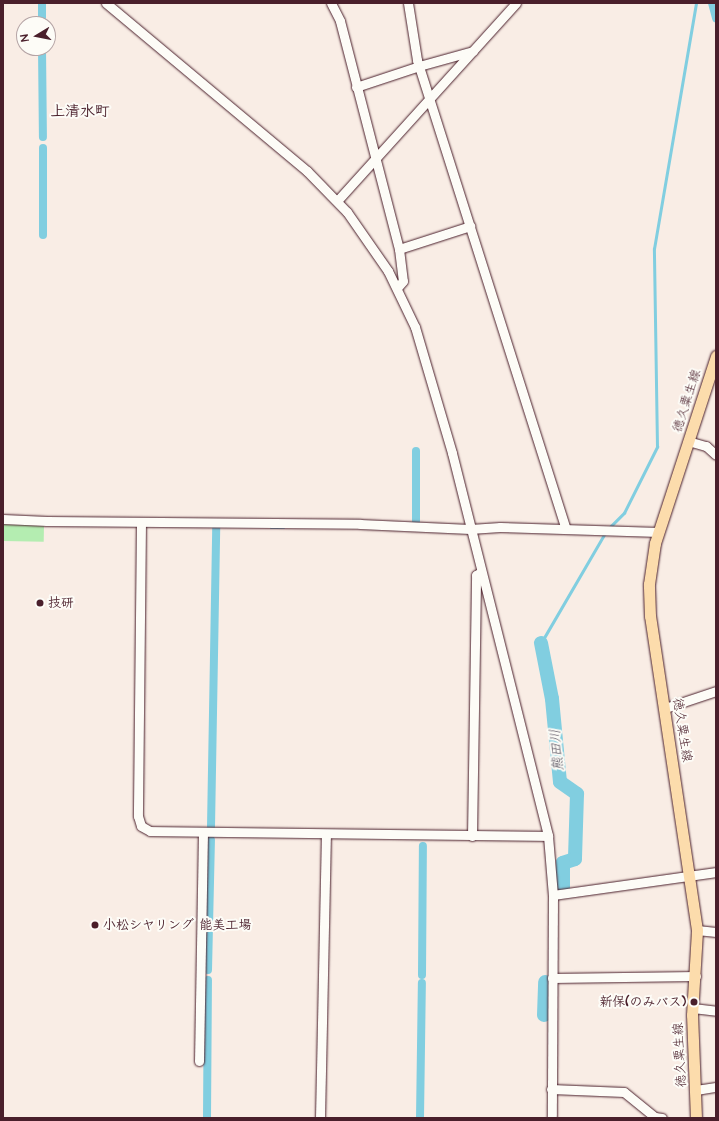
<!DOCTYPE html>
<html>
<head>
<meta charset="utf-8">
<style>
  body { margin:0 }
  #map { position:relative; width:719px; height:1121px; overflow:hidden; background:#f9ede5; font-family:"Architects Daughter","Klee One",sans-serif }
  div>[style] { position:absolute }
  .green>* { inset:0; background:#b4edb1; transform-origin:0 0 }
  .stream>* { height:2.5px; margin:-1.25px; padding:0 1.25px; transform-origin:1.25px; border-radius:1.25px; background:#81cee0 }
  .canal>* { height:8px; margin:-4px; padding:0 4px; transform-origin:4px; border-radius:4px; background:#81cee0 }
  .river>* { height:14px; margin:-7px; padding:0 7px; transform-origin:7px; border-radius:7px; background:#81cee0 }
  .roads { filter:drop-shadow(0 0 1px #4a1f2b) drop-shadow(0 0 1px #4a1f2b) }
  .minor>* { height:9px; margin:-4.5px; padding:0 4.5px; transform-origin:4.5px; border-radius:4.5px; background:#fdfcf7 }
  .major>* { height:11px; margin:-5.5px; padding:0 5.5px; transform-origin:5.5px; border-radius:5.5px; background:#fcdcac }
  .dots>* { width:11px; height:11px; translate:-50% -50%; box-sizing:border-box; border:2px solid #fdfcf7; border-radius:50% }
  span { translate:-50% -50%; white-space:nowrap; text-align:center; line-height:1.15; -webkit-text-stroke:4px #fdfcf7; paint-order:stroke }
  .street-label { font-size:13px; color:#4a1f2b }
  .poi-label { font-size:13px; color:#4a1f2b; font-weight:700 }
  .left { translate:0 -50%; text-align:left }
  .right { translate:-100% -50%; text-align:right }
  .water-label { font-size:14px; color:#5a5461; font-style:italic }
  .quarter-label { font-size:15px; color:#4a1f2b; font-weight:700 }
  .frame { position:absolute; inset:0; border:4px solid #4a1f2b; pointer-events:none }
  .north { position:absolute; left:16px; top:16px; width:40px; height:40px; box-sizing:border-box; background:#fdfcf7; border:1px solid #b5a4a5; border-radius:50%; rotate:260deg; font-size:11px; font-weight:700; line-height:16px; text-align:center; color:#4a1f2b }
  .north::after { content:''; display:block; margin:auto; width:14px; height:18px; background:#4a1f2b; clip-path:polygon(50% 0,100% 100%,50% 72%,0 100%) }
</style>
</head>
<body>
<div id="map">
  <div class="green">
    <div style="left:3px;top:524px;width:41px;height:17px;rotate:1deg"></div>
  </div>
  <div class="stream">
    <div style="left:610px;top:527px;width:20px;rotate:-45deg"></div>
    <div style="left:624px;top:513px;width:74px;rotate:-63.4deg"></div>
    <div style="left:657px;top:447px;width:198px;rotate:-90.9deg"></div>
    <div style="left:654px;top:249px;width:250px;rotate:-80.3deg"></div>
    <div style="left:271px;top:528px;width:13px"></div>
    <div style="left:541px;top:643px;width:127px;rotate:-59.8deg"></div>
  </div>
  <div class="canal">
    <div style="left:42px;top:3px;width:21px;rotate:90deg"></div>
    <div style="left:712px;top:3px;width:16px;rotate:75deg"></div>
    <div style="left:42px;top:48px;width:89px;rotate:89.4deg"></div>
    <div style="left:43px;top:235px;width:87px;rotate:-90deg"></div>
    <div style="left:416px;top:521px;width:70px;rotate:-90deg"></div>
    <div style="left:211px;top:827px;width:301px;rotate:-89deg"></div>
    <div style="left:208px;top:970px;width:130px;rotate:-88.7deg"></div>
    <div style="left:422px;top:975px;width:129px;rotate:-89.6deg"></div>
    <div style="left:207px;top:1118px;width:138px;rotate:-89.6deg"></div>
    <div style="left:420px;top:1118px;width:135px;rotate:-89.2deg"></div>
  </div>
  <div class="river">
    <div style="left:541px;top:643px;width:57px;rotate:78.9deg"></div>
    <div style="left:552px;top:699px;width:83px;rotate:84.5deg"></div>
    <div style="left:560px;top:782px;width:21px;rotate:35deg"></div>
    <div style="left:577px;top:794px;width:65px;rotate:91.8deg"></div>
    <div style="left:575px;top:859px;width:13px;rotate:162deg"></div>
    <div style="left:563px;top:863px;width:26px;rotate:90deg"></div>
    <div style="left:544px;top:1015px;width:33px;rotate:-88deg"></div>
  </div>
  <div class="roads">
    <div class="minor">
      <div style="left:106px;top:3px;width:262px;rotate:39.9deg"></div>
      <div style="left:307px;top:171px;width:57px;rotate:45.7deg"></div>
      <div style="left:347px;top:212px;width:72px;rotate:55.2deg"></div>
      <div style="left:388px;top:271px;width:62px;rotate:64.3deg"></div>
      <div style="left:415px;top:327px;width:131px;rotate:73.6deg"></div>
      <div style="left:452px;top:453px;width:395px;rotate:75.9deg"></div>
      <div style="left:548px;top:836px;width:59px;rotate:85.2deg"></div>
      <div style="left:553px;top:895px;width:223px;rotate:90.3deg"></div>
      <div style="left:331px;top:3px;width:20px;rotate:63deg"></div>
      <div style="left:340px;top:21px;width:236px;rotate:75.5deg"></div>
      <div style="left:399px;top:249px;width:32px;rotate:83deg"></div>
      <div style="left:403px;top:281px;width:9px;rotate:131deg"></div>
      <div style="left:408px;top:3px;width:58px;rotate:81deg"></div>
      <div style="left:417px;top:60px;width:492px;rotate:72.4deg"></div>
      <div style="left:356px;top:87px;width:66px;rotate:-18.4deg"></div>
      <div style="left:419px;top:66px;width:56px;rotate:-15.5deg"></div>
      <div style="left:337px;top:201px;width:267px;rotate:-47.9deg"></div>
      <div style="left:399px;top:249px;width:75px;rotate:-17.9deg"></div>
      <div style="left:688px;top:441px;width:19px;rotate:16deg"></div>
      <div style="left:706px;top:446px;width:13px;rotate:42deg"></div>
      <div style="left:3px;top:519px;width:44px;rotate:2.6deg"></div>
      <div style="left:47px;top:521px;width:313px;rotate:0.5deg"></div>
      <div style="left:360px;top:524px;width:110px;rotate:2.6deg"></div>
      <div style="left:470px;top:529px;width:30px;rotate:-4deg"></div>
      <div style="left:500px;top:527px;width:159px;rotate:1.8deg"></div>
      <div style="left:141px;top:522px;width:294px;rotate:90.6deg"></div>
      <div style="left:138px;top:816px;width:10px;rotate:73deg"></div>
      <div style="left:141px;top:826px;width:10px;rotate:29deg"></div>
      <div style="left:150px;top:831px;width:398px;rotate:0.7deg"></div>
      <div style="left:665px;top:708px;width:54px;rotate:-18.4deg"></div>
      <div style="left:472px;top:836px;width:261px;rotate:-89.1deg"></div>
      <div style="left:476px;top:575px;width:6px;rotate:-31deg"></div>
      <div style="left:553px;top:895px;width:165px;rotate:-8deg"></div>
      <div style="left:697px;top:930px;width:19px;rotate:6deg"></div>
      <div style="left:552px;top:978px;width:144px;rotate:-0.8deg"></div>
      <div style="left:693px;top:1008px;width:23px;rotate:7deg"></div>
      <div style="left:199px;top:1061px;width:229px;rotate:-89deg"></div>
      <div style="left:551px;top:1089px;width:73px;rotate:2.4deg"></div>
      <div style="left:624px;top:1092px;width:40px;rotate:39deg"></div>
      <div style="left:655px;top:1117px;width:7px;rotate:8deg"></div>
      <div style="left:696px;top:1090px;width:20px;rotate:-9deg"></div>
      <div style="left:320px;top:1118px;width:284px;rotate:-88.8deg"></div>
    </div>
    <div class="major">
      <div style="left:696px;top:1118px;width:103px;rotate:-92.2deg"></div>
      <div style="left:692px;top:1015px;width:85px;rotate:-86.6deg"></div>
      <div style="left:697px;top:930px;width:317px;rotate:-98.5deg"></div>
      <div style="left:650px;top:616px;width:32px;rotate:-92deg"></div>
      <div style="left:649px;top:584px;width:41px;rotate:-81.7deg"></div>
      <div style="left:655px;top:543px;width:197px;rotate:-71.9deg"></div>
    </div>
  </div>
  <div class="dots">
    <div style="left:40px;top:603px;background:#4a1f2b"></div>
    <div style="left:95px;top:925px;background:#4a1f2b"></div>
    <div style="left:694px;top:1002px;background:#4a1f2b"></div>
  </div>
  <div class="street-label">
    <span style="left:687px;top:401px;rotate:-72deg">徳久粟生線</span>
    <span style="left:682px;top:730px;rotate:81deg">徳久粟生線</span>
    <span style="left:680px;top:1055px;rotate:-93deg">徳久粟生線</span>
  </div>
  <div class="poi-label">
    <span class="left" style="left:48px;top:603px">技研</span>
    <span class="left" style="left:103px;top:925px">小松シヤリング 能美工場</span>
    <span class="right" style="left:686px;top:1002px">新保(のみバス)</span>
  </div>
  <div class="water-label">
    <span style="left:557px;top:750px;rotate:-95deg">熊田川</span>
  </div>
  <div class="quarter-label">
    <span style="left:80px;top:112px">上清水町</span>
  </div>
  <div class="frame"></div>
  <div class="north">N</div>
</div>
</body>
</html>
